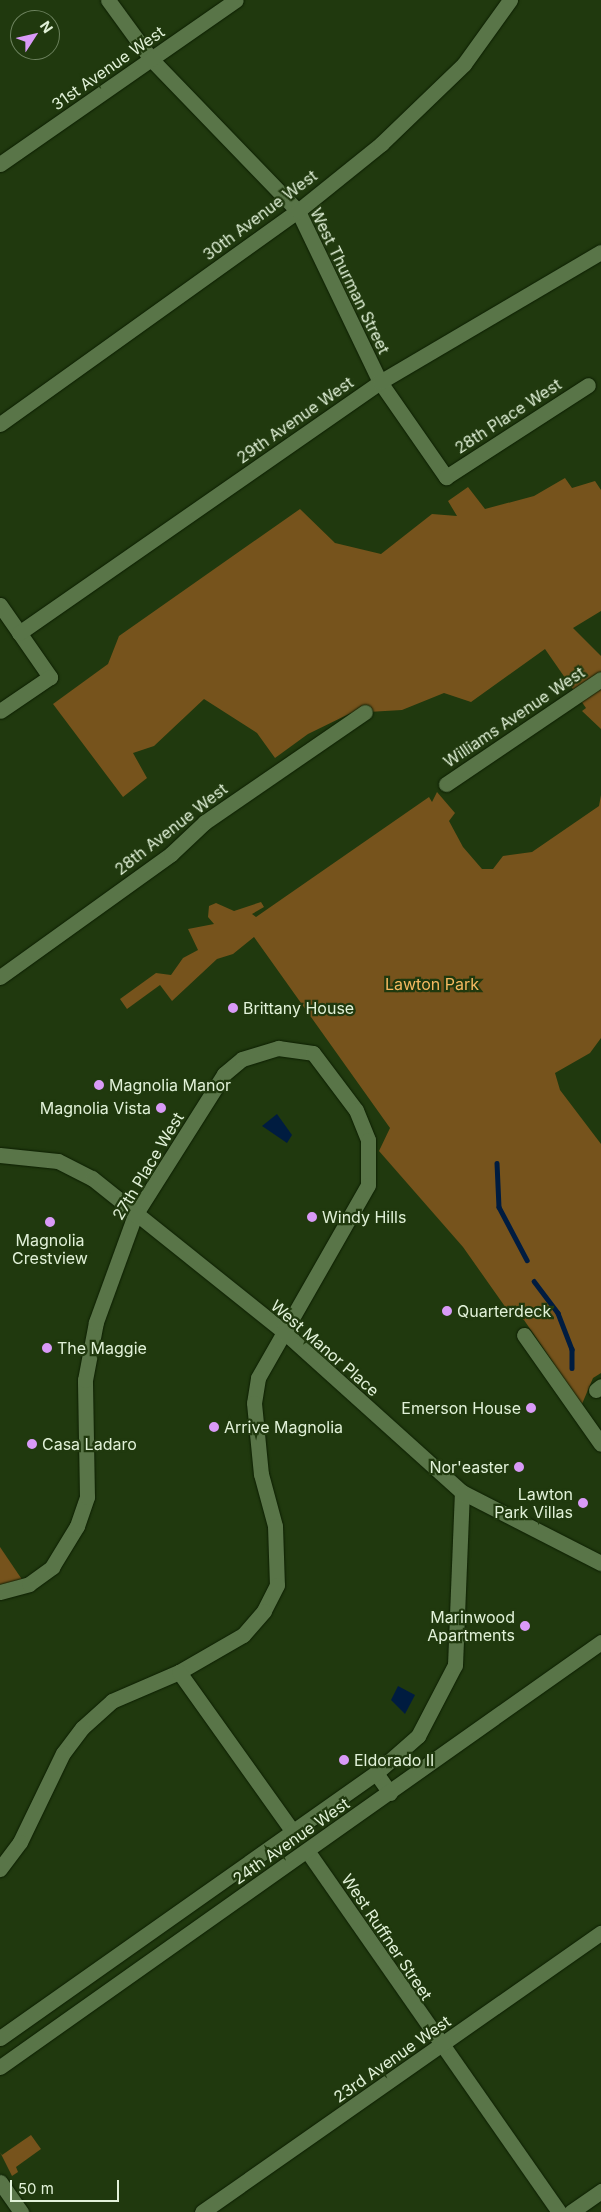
<!DOCTYPE html>
<html>
<head>
<meta charset="utf-8">
<style>
  body { margin:0 }
  #map { position:relative; width:601px; height:2212px; overflow:hidden; background:#20390e; font-family:Inter,sans-serif }
  div>[style] { position:absolute }
  .green>* { inset:0; background:#76531c }
  .water>* { inset:0; background:#001c40 }
  .stream>* { height:4.5px; margin:-2.25px; padding:0 2.25px; transform-origin:2.25px; border-radius:2.25px; background:#001c40 }
  .roads { filter:drop-shadow(0 0 1px #0c1e01) drop-shadow(0 0 1px #0c1e01) }
  .minor>* { height:15px; margin:-7.5px; padding:0 7.5px; transform-origin:7.5px; border-radius:7.5px; background:#597548 }
  .tertiary>* { height:15px; margin:-7.5px; padding:0 7.5px; transform-origin:7.5px; border-radius:7.5px; background:#597548 }
  .dots>* { width:14px; height:14px; translate:-50% -50%; box-sizing:border-box; border:2px solid #20390e; border-radius:50% }
  span { translate:-50% -50%; white-space:nowrap; text-align:center; line-height:1.15; -webkit-text-stroke:4.5px #20390e; paint-order:stroke }
  .street-label { font-size:16px; color:#e1f1d8 }
  .park-label { font-size:16px; color:#f5b961 }
  .poi-label { font-size:16px; color:#e1f1d8 }
  .left { translate:0 -50%; text-align:left }
  .right { translate:-100% -50%; text-align:right }
  .north { position:absolute; left:10px; top:10px; width:50px; height:50px; box-sizing:border-box; background:#20390e; border:1px solid #6d835f; border-radius:50%; rotate:55deg; font-size:14px; font-weight:700; line-height:20px; text-align:center; color:#e1f1d8 }
  .north::after { content:''; display:block; margin:auto; width:18px; height:22px; background:#d99af7; clip-path:polygon(50% 0,100% 100%,50% 72%,0 100%) }
  .scale { position:absolute; left:10px; top:2180px; width:109px; height:22px; box-sizing:border-box; border:2px solid #e1f1d8; border-top:0; padding-left:6px; font-size:15px; line-height:18px; white-space:nowrap; color:#e1f1d8; -webkit-text-stroke:4px #20390e; paint-order:stroke }
</style>
</head>
<body>
<div id="map">
  <div class="green">
    <div style="clip-path:polygon(565px 478px,572px 488px,595px 481px,601px 490px,601px 611px,573px 628px,601px 656px,601px 729px,582px 711px,586px 708px,545px 649px,471px 702px,444px 693px,402px 710px,351px 713px,308px 734px,275px 758px,257px 733px,204px 699px,154px 746px,133px 753px,147px 778px,123px 797px,53px 704px,108px 664px,119px 636px,300px 509px,335px 543px,381px 554px,432px 514px,457px 516px,448px 501px,468px 487px,485px 509px,534px 496px)"></div>
    <div style="clip-path:polygon(437px 792px,455px 813px,449px 821px,463px 847px,482px 869px,493px 869px,503px 856px,532px 852px,599px 806px,601px 795px,601px 1038px,590px 1053px,555px 1073px,560px 1090px,601px 1144px,601px 1373px,593px 1378px,582px 1404px,556px 1375px,554px 1364px,524px 1320px,506px 1308px,463px 1247px,379px 1151px,390px 1128px,254px 937px,233px 954px,217px 959px,172px 1001px,160px 985px,127px 1009px,120px 999px,156px 973px,171px 975px,183px 958px,198px 950px,188px 929px,214px 924px,208px 917px,209px 906px,216px 903px,234px 911px,261px 902px,264px 907px,252px 914px,256px 917px,429px 797px,432px 802px)"></div>
    <div style="clip-path:polygon(0 1547px,23px 1581px,0 1590px)"></div>
    <div style="clip-path:polygon(31px 2135px,41px 2149px,16px 2167px,18px 2172px,12px 2176px,0 2152px,2px 2155px)"></div>
  </div>
  <div class="water">
    <div style="clip-path:polygon(277px 1114px,292px 1135px,287px 1143px,262px 1126px)"></div>
    <div style="clip-path:polygon(398px 1686px,415px 1695px,405px 1714px,391px 1700px)"></div>
  </div>
  <div class="stream">
    <div style="left:497px;top:1163px;width:44px;rotate:87.4deg"></div>
    <div style="left:499px;top:1207px;width:60px;rotate:62.2deg"></div>
    <div style="left:534px;top:1281px;width:40px;rotate:53deg"></div>
    <div style="left:558px;top:1313px;width:39px;rotate:69deg"></div>
    <div style="left:572px;top:1349px;width:19px;rotate:90deg"></div>
  </div>
  <div class="roads">
    <div class="minor">
      <div style="left:108px;top:0;width:73px;rotate:53.9deg"></div>
      <div style="left:151px;top:59px;width:211px;rotate:46deg"></div>
      <div style="left:298px;top:211px;width:190px;rotate:64.4deg"></div>
      <div style="left:380px;top:382px;width:116px;rotate:55.2deg"></div>
      <div style="left:446px;top:477px;width:169px;rotate:-32.9deg"></div>
      <div style="left:0;top:164px;width:287px;rotate:-34.8deg"></div>
      <div style="left:0;top:605px;width:88px;rotate:55.2deg"></div>
      <div style="left:50px;top:677px;width:60px;rotate:145.8deg"></div>
      <div style="left:19px;top:633px;width:440px;rotate:-34.8deg"></div>
      <div style="left:380px;top:382px;width:256px;rotate:-30.5deg"></div>
      <div style="left:446px;top:784px;width:187px;rotate:-34.1deg"></div>
      <div style="left:0;top:977px;width:211px;rotate:-35.7deg"></div>
      <div style="left:171px;top:854px;width:47px;rotate:-43.3deg"></div>
      <div style="left:205px;top:822px;width:194px;rotate:-34.5deg"></div>
      <div style="left:524px;top:1335px;width:133px;rotate:54.8deg"></div>
      <div style="left:596px;top:1390px;width:6px;rotate:-39deg"></div>
      <div style="left:0;top:1592px;width:30px;rotate:-15deg"></div>
      <div style="left:29px;top:1584px;width:29px;rotate:-36deg"></div>
      <div style="left:52px;top:1567px;width:48px;rotate:-58.6deg"></div>
      <div style="left:77px;top:1526px;width:31px;rotate:-71deg"></div>
      <div style="left:87px;top:1497px;width:117px;rotate:-91deg"></div>
      <div style="left:85px;top:1380px;width:59px;rotate:-79.3deg"></div>
      <div style="left:96px;top:1322px;width:114px;rotate:-70deg"></div>
      <div style="left:135px;top:1215px;width:167px;rotate:-57.7deg"></div>
      <div style="left:224px;top:1074px;width:23px;rotate:-40deg"></div>
      <div style="left:242px;top:1059px;width:38px;rotate:-17deg"></div>
      <div style="left:278px;top:1048px;width:35px;rotate:8deg"></div>
      <div style="left:313px;top:1053px;width:71px;rotate:53deg"></div>
      <div style="left:356px;top:1110px;width:32px;rotate:68deg"></div>
      <div style="left:368px;top:1140px;width:45px;rotate:90deg"></div>
      <div style="left:368px;top:1185px;width:222px;rotate:119.7deg"></div>
      <div style="left:258px;top:1378px;width:25px;rotate:99deg"></div>
      <div style="left:254px;top:1403px;width:71px;rotate:84.4deg"></div>
      <div style="left:261px;top:1474px;width:54px;rotate:74.9deg"></div>
      <div style="left:275px;top:1526px;width:59px;rotate:88.1deg"></div>
      <div style="left:277px;top:1585px;width:29px;rotate:117deg"></div>
      <div style="left:264px;top:1611px;width:32px;rotate:131deg"></div>
      <div style="left:243px;top:1635px;width:74px;rotate:150deg"></div>
      <div style="left:179px;top:1672px;width:73px;rotate:156.6deg"></div>
      <div style="left:112px;top:1701px;width:40px;rotate:138deg"></div>
      <div style="left:82px;top:1728px;width:31px;rotate:127deg"></div>
      <div style="left:63px;top:1753px;width:99px;rotate:115.8deg"></div>
      <div style="left:20px;top:1842px;width:34px;rotate:127deg"></div>
      <div style="left:179px;top:1672px;width:196px;rotate:54.5deg"></div>
      <div style="left:390px;top:1793px;width:24px;rotate:-125deg"></div>
      <div style="left:376px;top:1773px;width:56px;rotate:-41.4deg"></div>
      <div style="left:418px;top:1736px;width:80px;rotate:-62.5deg"></div>
      <div style="left:455px;top:1665px;width:173px;rotate:-87.7deg"></div>
      <div style="left:308px;top:1852px;width:439px;rotate:55.1deg"></div>
      <div style="left:0;top:2038px;width:460px;rotate:-35.2deg"></div>
      <div style="left:0;top:2067px;width:736px;rotate:-35.27deg"></div>
      <div style="left:0;top:2182px;width:37px;rotate:55deg"></div>
      <div style="left:202px;top:2212px;width:487px;rotate:-35deg"></div>
    </div>
    <div class="tertiary">
      <div style="left:0;top:424px;width:366px;rotate:-35.6deg"></div>
      <div style="left:298px;top:211px;width:107px;rotate:-38.9deg"></div>
      <div style="left:381px;top:144px;width:115px;rotate:-43.9deg"></div>
      <div style="left:464px;top:64px;width:79px;rotate:-54.3deg"></div>
      <div style="left:0;top:1155px;width:58px;rotate:5.9deg"></div>
      <div style="left:58px;top:1161px;width:38px;rotate:27deg"></div>
      <div style="left:92px;top:1178px;width:245px;rotate:38.7deg"></div>
      <div style="left:283px;top:1331px;width:241px;rotate:42deg"></div>
      <div style="left:462px;top:1492px;width:156px;rotate:27.1deg"></div>
      <div style="left:571px;top:2212px;width:37px;rotate:-35deg"></div>
    </div>
  </div>
  <div class="dots">
    <div style="left:233px;top:1008px;background:#d99af7"></div>
    <div style="left:99px;top:1085px;background:#d99af7"></div>
    <div style="left:161px;top:1108px;background:#d99af7"></div>
    <div style="left:312px;top:1217px;background:#d99af7"></div>
    <div style="left:50px;top:1222px;background:#d99af7"></div>
    <div style="left:447px;top:1311px;background:#d99af7"></div>
    <div style="left:47px;top:1348px;background:#d99af7"></div>
    <div style="left:531px;top:1408px;background:#d99af7"></div>
    <div style="left:214px;top:1427px;background:#d99af7"></div>
    <div style="left:32px;top:1444px;background:#d99af7"></div>
    <div style="left:519px;top:1467px;background:#d99af7"></div>
    <div style="left:583px;top:1503px;background:#d99af7"></div>
    <div style="left:525px;top:1626px;background:#d99af7"></div>
    <div style="left:344px;top:1760px;background:#d99af7"></div>
  </div>
  <div class="street-label">
    <span style="left:108px;top:68px;rotate:-35deg">31st Avenue West</span>
    <span style="left:260px;top:215px;rotate:-37deg">30th Avenue West</span>
    <span style="left:350px;top:281px;rotate:64deg">West Thurman Street</span>
    <span style="left:508px;top:416px;rotate:-33deg">28th Place West</span>
    <span style="left:295px;top:420px;rotate:-35deg">29th Avenue West</span>
    <span style="left:514px;top:717px;rotate:-34deg">Williams Avenue West</span>
    <span style="left:171px;top:829px;rotate:-38deg">28th Avenue West</span>
    <span style="left:148px;top:1166px;rotate:-59deg">27th Place West</span>
    <span style="left:325px;top:1348px;rotate:41deg">West Manor Place</span>
    <span style="left:291px;top:1841px;rotate:-35deg">24th Avenue West</span>
    <span style="left:387px;top:1937px;rotate:56deg">West Ruffner Street</span>
    <span style="left:392px;top:2059px;rotate:-35deg">23rd Avenue West</span>
  </div>
  <div class="park-label">
    <span style="left:432px;top:984px">Lawton Park</span>
  </div>
  <div class="poi-label">
    <span class="left" style="left:243px;top:1008px">Brittany House</span>
    <span class="left" style="left:109px;top:1085px">Magnolia Manor</span>
    <span class="right" style="left:151px;top:1108px">Magnolia Vista</span>
    <span class="left" style="left:322px;top:1217px">Windy Hills</span>
    <span style="left:50px;top:1249px">Magnolia<br>Crestview</span>
    <span class="left" style="left:457px;top:1311px">Quarterdeck</span>
    <span class="left" style="left:57px;top:1348px">The Maggie</span>
    <span class="right" style="left:521px;top:1408px">Emerson House</span>
    <span class="left" style="left:224px;top:1427px">Arrive Magnolia</span>
    <span class="left" style="left:42px;top:1444px">Casa Ladaro</span>
    <span class="right" style="left:509px;top:1467px">Nor'easter</span>
    <span class="right" style="left:573px;top:1503px">Lawton<br>Park Villas</span>
    <span class="right" style="left:515px;top:1626px">Marinwood<br>Apartments</span>
    <span class="left" style="left:354px;top:1760px">Eldorado II</span>
  </div>
  <div class="north">N</div>
  <div class="scale">50 m</div>
</div>
</body>
</html>
